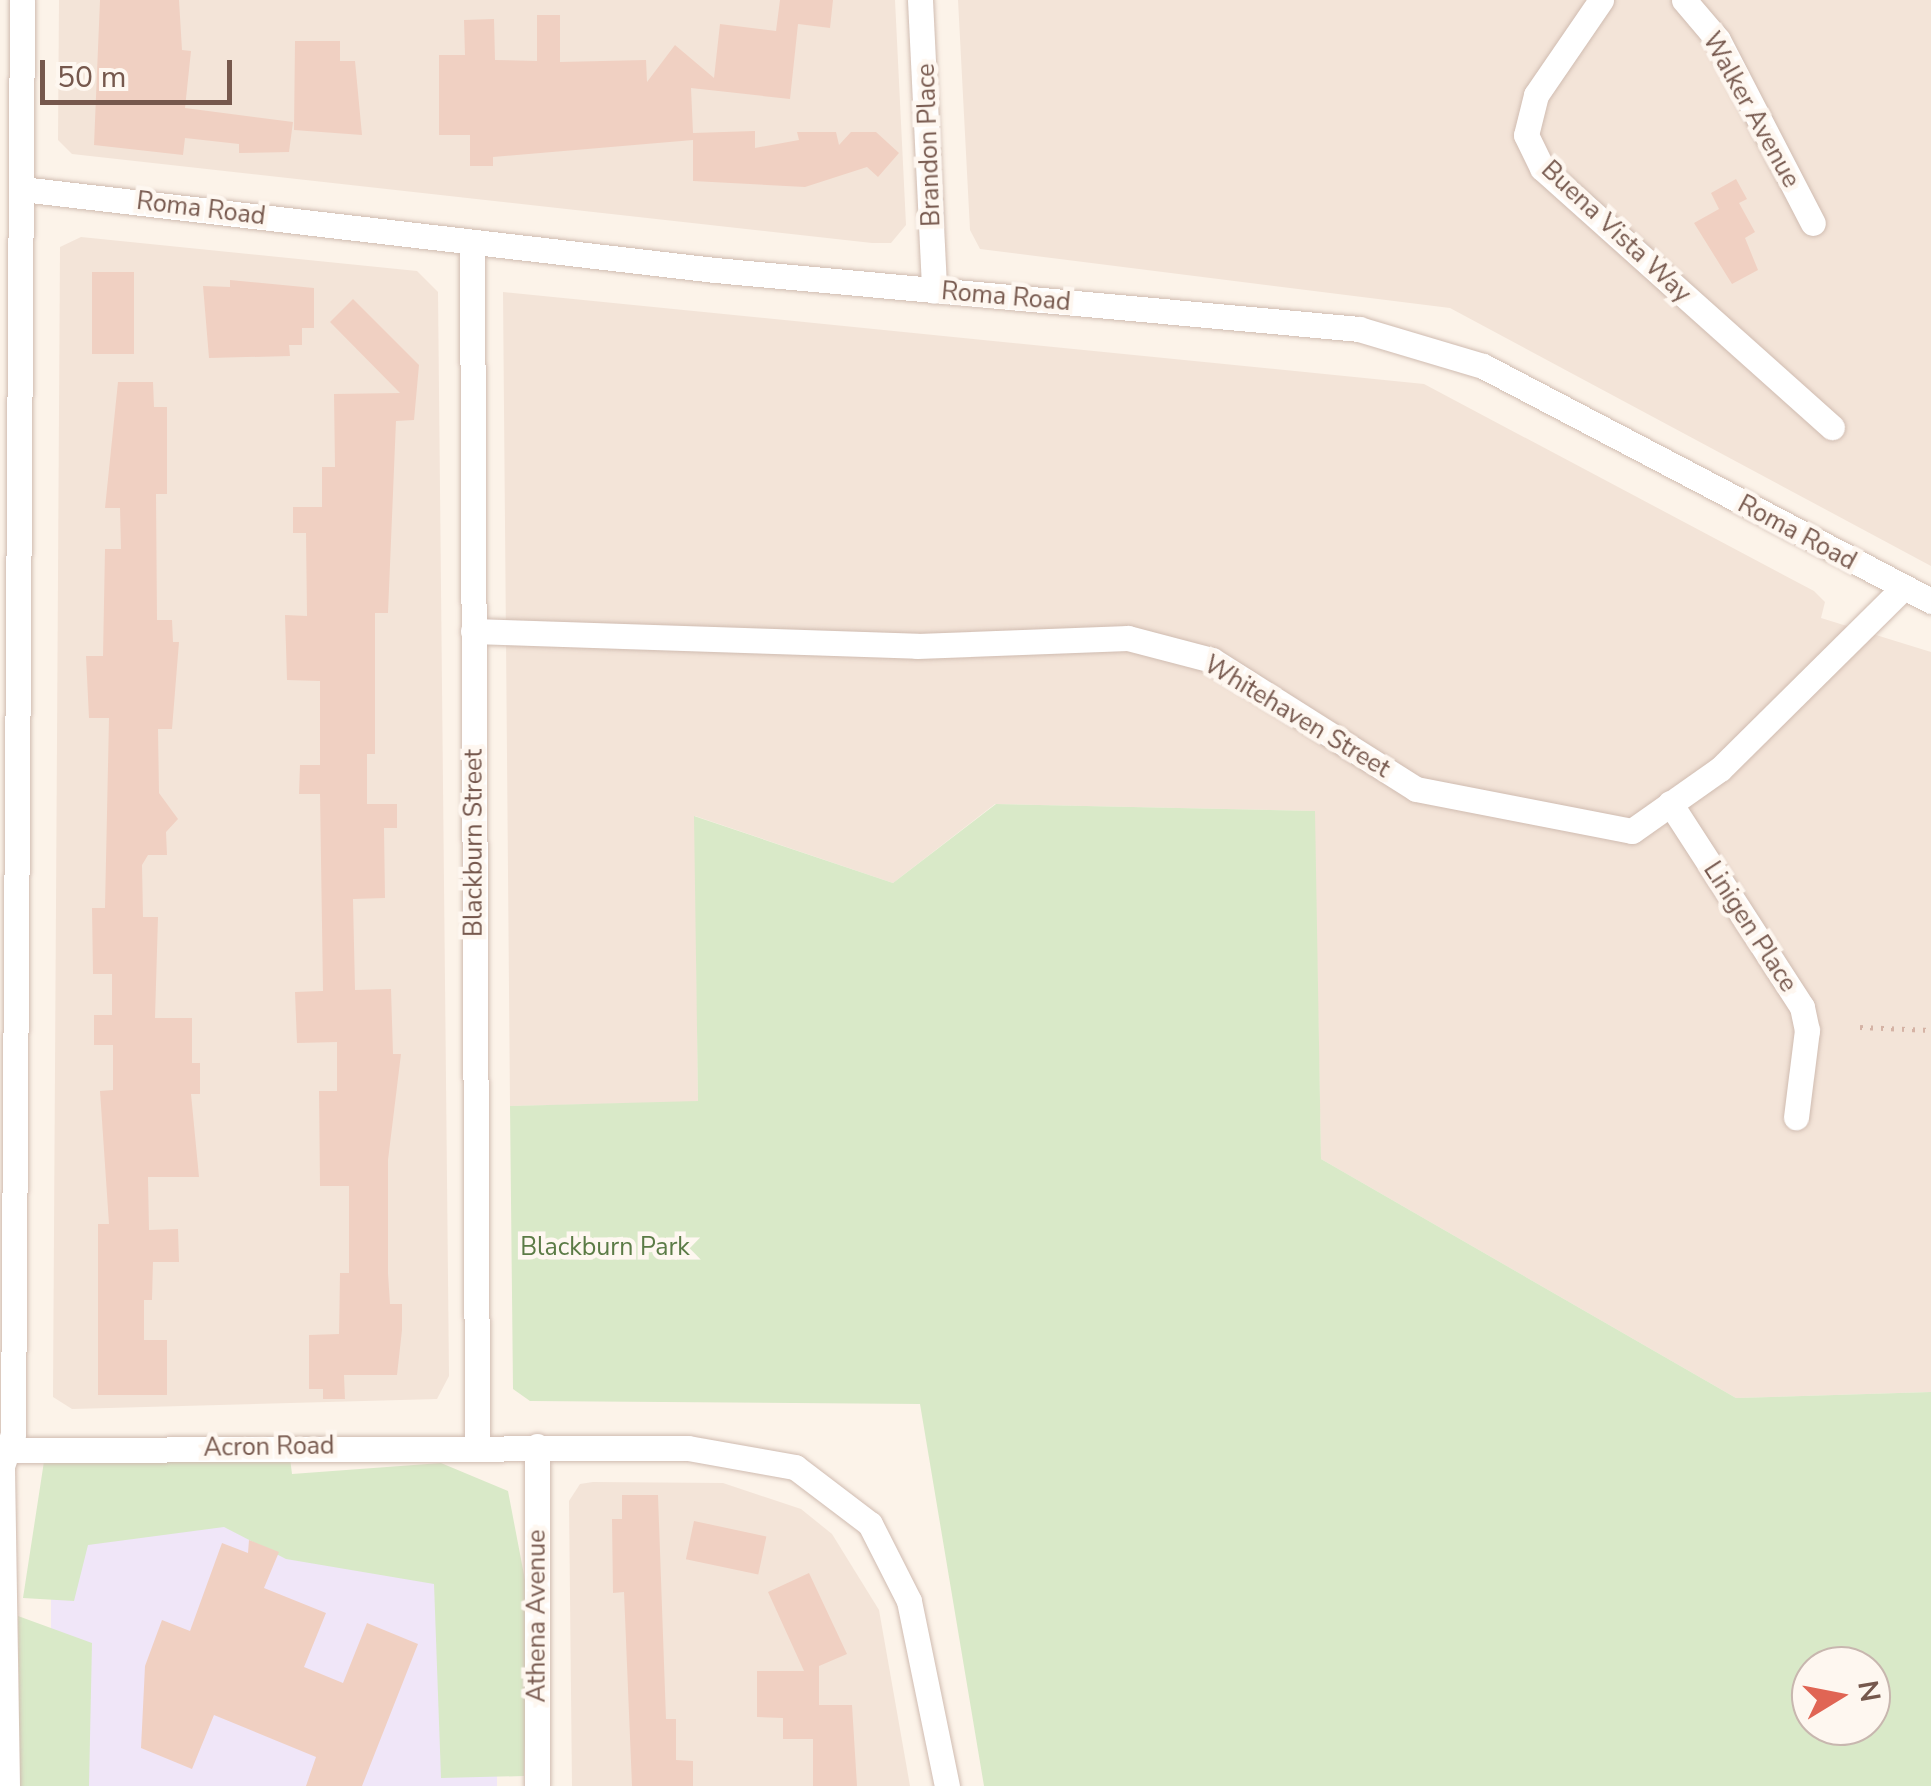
<!DOCTYPE html>
<html>
<head>
<meta charset="utf-8">
<style>
  body { margin:0 }
  #map { position:relative; width:1931px; height:1786px; overflow:hidden; background:#fcf3e9; font-family:"Nunito Sans",sans-serif }
  div>[style] { position:absolute }
  .residential>* { inset:0; background:#f3e4d8 }
  .education>* { inset:0; background:#f0e6f8; transform-origin:0 0 }
  .green>* { inset:0; background:#d9e9c8 }
  .building>* { inset:0; background:#f0d0c2; transform-origin:0 0 }
  .path>* { height:5px; margin-top:-2.5px; transform-origin:0; background:repeating-linear-gradient(90deg,#d5b3a5 0 2.5px,transparent 0 10.5px) }
  .roads { filter:drop-shadow(0 0 2px #d0bcb1) drop-shadow(0 0 2px #d0bcb1) }
  .street>* { height:25px; margin:-12.5px; padding:0 12.5px; transform-origin:12.5px; border-radius:12.5px; background:#fff }
  span { translate:-50% -50%; white-space:nowrap; text-align:center; line-height:1.15; -webkit-text-stroke:9px #fef7f0; paint-order:stroke }
  .street-label { font-size:25px; color:#76584d }
  .park-label { font-size:25px; color:#5b7b46 }
  .north { position:absolute; left:1791px; top:1646px; width:100px; height:100px; box-sizing:border-box; background:#fef7f0; border:2px solid #c8b7af; border-radius:50%; rotate:80deg; font-size:28px; font-weight:700; line-height:40px; text-align:center; color:#76584d }
  .north::after { content:''; display:block; margin:auto; width:35px; height:45px; background:#e06554; clip-path:polygon(50% 0,100% 100%,50% 72%,0 100%) }
  .scale { position:absolute; left:40px; top:60px; width:192px; height:45px; box-sizing:border-box; border:5px solid #76584d; border-top:0; padding-left:12px; font-size:30px; line-height:35px; white-space:nowrap; color:#76584d; -webkit-text-stroke:8px #fef7f0; paint-order:stroke }
</style>
</head>
<body>
<div id="map">
  <div class="residential">
    <div style="clip-path:polygon(59px 0,895px 0,906px 225px,891px 243px,872px 243px,72px 154px,58px 140px)"></div>
    <div style="clip-path:polygon(958px 0,1931px 0,1931px 566px,1450px 308px,980px 249px,970px 230px)"></div>
    <div style="clip-path:polygon(81px 237px,417px 271px,438px 292px,449px 1376px,437px 1399px,72px 1409px,53px 1397px,60px 247px)"></div>
    <div style="clip-path:polygon(503px 292px,1424px 384px,1814px 591px,1825px 602px,1821px 618px,1931px 652px,1931px 1392px,1736px 1398px,1321px 1159px,1314px 811px,995px 804px,893px 883px,695px 816px,698px 1102px,510px 1106px)"></div>
    <div style="clip-path:polygon(593px 1482px,723px 1483px,801px 1509px,832px 1534px,879px 1610px,910px 1786px,572px 1786px,569px 1501px,580px 1484px)"></div>
  </div>
  <div class="education">
    <div style="left:497px;top:1507px;width:279px;height:446px;rotate:90deg"></div>
  </div>
  <div class="green">
    <div style="clip-path:polygon(evenodd,996px 804px,1315px 811px,1321px 1159px,1736px 1398px,1931px 1392px,1931px 1786px,984px 1786px,920px 1404px,530px 1401px,513px 1389px,510px 1106px,698px 1101px,694px 816px,893px 883px,996px 804px,1811px 1666px,1871px 1666px,1871px 1726px,1811px 1726px,1811px 1666px)"></div>
    <div style="clip-path:polygon(45px 1455px,290px 1458px,292px 1474px,441px 1463px,508px 1491px,529px 1601px,524px 1776px,441px 1778px,434px 1584px,286px 1559px,224px 1527px,88px 1545px,74px 1601px,23px 1598px)"></div>
    <div style="clip-path:polygon(18px 1616px,92px 1643px,89px 1786px,20px 1786px)"></div>
  </div>
  <div class="building">
    <div style="clip-path:polygon(100px 0,179px 0,182px 50px,191px 51px,185px 108px,293px 122px,289px 152px,239px 153px,239px 144px,185px 138px,183px 155px,94px 145px)"></div>
    <div style="clip-path:polygon(780px 0,833px 0,830px 28px,798px 24px,790px 99px,691px 88px,693px 133px,755px 131px,755px 148px,799px 140px,797px 132px,836px 132px,839px 145px,851px 132px,876px 132px,899px 153px,878px 177px,867px 167px,805px 187px,693px 181px,693px 140px,493px 157px,493px 166px,470px 166px,470px 135px,439px 135px,439px 55px,465px 55px,464px 20px,494px 19px,495px 60px,537px 61px,537px 15px,560px 15px,560px 62px,646px 60px,647px 82px,675px 45px,714px 78px,720px 24px,776px 31px)"></div>
    <div style="clip-path:polygon(295px 41px,340px 41px,340px 61px,355px 61px,362px 135px,294px 130px)"></div>
    <div style="clip-path:polygon(1736px 179px,1747px 199px,1739px 203px,1755px 232px,1745px 238px,1758px 270px,1732px 284px,1694px 223px,1719px 209px,1711px 193px)"></div>
    <div style="left:92px;top:272px;width:42px;height:82px"></div>
    <div style="clip-path:polygon(230px 280px,314px 288px,314px 328px,302px 328px,302px 345px,289px 345px,290px 356px,209px 358px,203px 286px,230px 287px)"></div>
    <div style="clip-path:polygon(353px 299px,419px 365px,414px 420px,396px 421px,388px 613px,375px 613px,375px 754px,367px 754px,367px 804px,397px 804px,397px 828px,384px 828px,385px 898px,353px 899px,355px 990px,391px 989px,393px 1054px,401px 1054px,388px 1160px,388px 1273px,390px 1304px,402px 1304px,402px 1330px,397px 1375px,344px 1375px,345px 1399px,323px 1399px,323px 1389px,309px 1389px,309px 1335px,339px 1334px,340px 1273px,349px 1273px,349px 1186px,320px 1186px,319px 1091px,337px 1091px,337px 1042px,297px 1043px,295px 992px,323px 991px,320px 794px,299px 794px,300px 765px,320px 765px,320px 681px,287px 680px,285px 615px,307px 616px,306px 533px,293px 533px,293px 507px,322px 507px,322px 467px,335px 467px,334px 394px,400px 393px,330px 322px)"></div>
    <div style="clip-path:polygon(118px 382px,153px 382px,154px 407px,167px 407px,167px 494px,156px 494px,157px 620px,172px 620px,173px 642px,179px 642px,172px 729px,158px 729px,159px 793px,178px 819px,166px 832px,167px 855px,148px 855px,142px 865px,143px 917px,158px 917px,155px 1018px,192px 1018px,192px 1063px,200px 1063px,200px 1094px,191px 1094px,199px 1177px,148px 1177px,149px 1230px,178px 1229px,179px 1262px,153px 1262px,152px 1300px,144px 1300px,144px 1340px,167px 1340px,167px 1395px,98px 1395px,98px 1224px,109px 1224px,100px 1091px,113px 1090px,113px 1045px,94px 1045px,94px 1015px,112px 1015px,112px 974px,93px 974px,92px 908px,105px 908px,109px 718px,89px 718px,86px 656px,103px 656px,105px 549px,121px 549px,120px 508px,105px 508px)"></div>
    <div style="clip-path:polygon(622px 1495px,658px 1495px,666px 1719px,676px 1719px,676px 1760px,693px 1761px,693px 1786px,632px 1786px,624px 1592px,613px 1593px,612px 1519px,622px 1519px)"></div>
    <div style="left:694px;top:1521px;width:74px;height:39px;rotate:12deg"></div>
    <div style="clip-path:polygon(249px 1540px,279px 1552px,264px 1588px,326px 1613px,304px 1667px,343px 1683px,367px 1623px,418px 1644px,362px 1786px,306px 1786px,316px 1757px,214px 1715px,192px 1769px,141px 1748px,145px 1666px,162px 1620px,190px 1631px,222px 1543px,248px 1553px)"></div>
    <div style="clip-path:polygon(809px 1573px,847px 1654px,819px 1666px,819px 1705px,852px 1705px,857px 1786px,813px 1786px,813px 1739px,783px 1739px,783px 1718px,757px 1717px,757px 1671px,804px 1671px,768px 1592px)"></div>
  </div>
  <div class="path">
    <div style="left:1860px;top:1027px;width:71px;rotate:2.4deg"></div>
  </div>
  <div class="roads">
    <div class="street">
      <div style="left:920px;top:0;width:291px;rotate:87.2deg"></div>
      <div style="left:1601px;top:0;width:115px;rotate:124.4deg"></div>
      <div style="left:1536px;top:95px;width:41px;rotate:104deg"></div>
      <div style="left:1526px;top:135px;width:37px;rotate:64deg"></div>
      <div style="left:1542px;top:168px;width:389px;rotate:41.8deg"></div>
      <div style="left:1684px;top:0;width:52px;rotate:49.6deg"></div>
      <div style="left:1718px;top:40px;width:206px;rotate:62.6deg"></div>
      <div style="left:22px;top:189px;width:698px;rotate:6.67deg"></div>
      <div style="left:715px;top:270px;width:647px;rotate:5.23deg"></div>
      <div style="left:1359px;top:329px;width:129px;rotate:16.6deg"></div>
      <div style="left:1483px;top:366px;width:506px;rotate:27.68deg"></div>
      <div style="left:472px;top:242px;width:1203px;rotate:89.76deg"></div>
      <div style="left:473px;top:631px;width:444px;rotate:1.9deg"></div>
      <div style="left:917px;top:646px;width:211px;rotate:-2.2deg"></div>
      <div style="left:1128px;top:638px;width:87px;rotate:14.7deg"></div>
      <div style="left:1212px;top:660px;width:241px;rotate:32.3deg"></div>
      <div style="left:1416px;top:789px;width:220px;rotate:11deg"></div>
      <div style="left:1632px;top:831px;width:108px;rotate:-35.2deg"></div>
      <div style="left:1720px;top:769px;width:256px;rotate:-44.7deg"></div>
      <div style="left:1670px;top:803px;width:243px;rotate:57.1deg"></div>
      <div style="left:1802px;top:1007px;width:24px;rotate:78deg"></div>
      <div style="left:1807px;top:1030px;width:88px;rotate:97.2deg"></div>
      <div style="left:537px;top:1446px;width:340px;rotate:90deg"></div>
      <div style="left:0;top:1450px;width:688px;rotate:-0.17deg"></div>
      <div style="left:688px;top:1448px;width:109px;rotate:10.1deg"></div>
      <div style="left:795px;top:1467px;width:94px;rotate:37.2deg"></div>
      <div style="left:870px;top:1524px;width:86px;rotate:63.1deg"></div>
      <div style="left:909px;top:1601px;width:189px;rotate:78.4deg"></div>
      <div style="left:7px;top:1786px;width:320px;rotate:-90.9deg"></div>
      <div style="left:2px;top:1466px;width:34px;rotate:-71deg"></div>
      <div style="left:13px;top:1434px;width:1434px;rotate:-89.64deg"></div>
    </div>
  </div>
  <div class="street-label">
    <span style="left:1751px;top:110px;rotate:61deg">Walker Avenue</span>
    <span style="left:929px;top:145px;rotate:-92deg">Brandon Place</span>
    <span style="left:201px;top:209px;rotate:7deg">Roma Road</span>
    <span style="left:1616px;top:232px;rotate:43deg">Buena Vista Way</span>
    <span style="left:1006px;top:297px;rotate:5deg">Roma Road</span>
    <span style="left:1797px;top:533px;rotate:28deg">Roma Road</span>
    <span style="left:1297px;top:717px;rotate:31deg">Whitehaven Street</span>
    <span style="left:474px;top:843px;rotate:-90deg">Blackburn Street</span>
    <span style="left:1750px;top:927px;rotate:57deg">Linigen Place</span>
    <span style="left:269px;top:1447px;rotate:-1deg">Acron Road</span>
    <span style="left:537px;top:1616px;rotate:-90deg">Athena Avenue</span>
  </div>
  <div class="park-label">
    <span style="left:605px;top:1247px">Blackburn Park</span>
  </div>
  <div class="north">N</div>
  <div class="scale">50 m</div>
</div>
</body>
</html>
